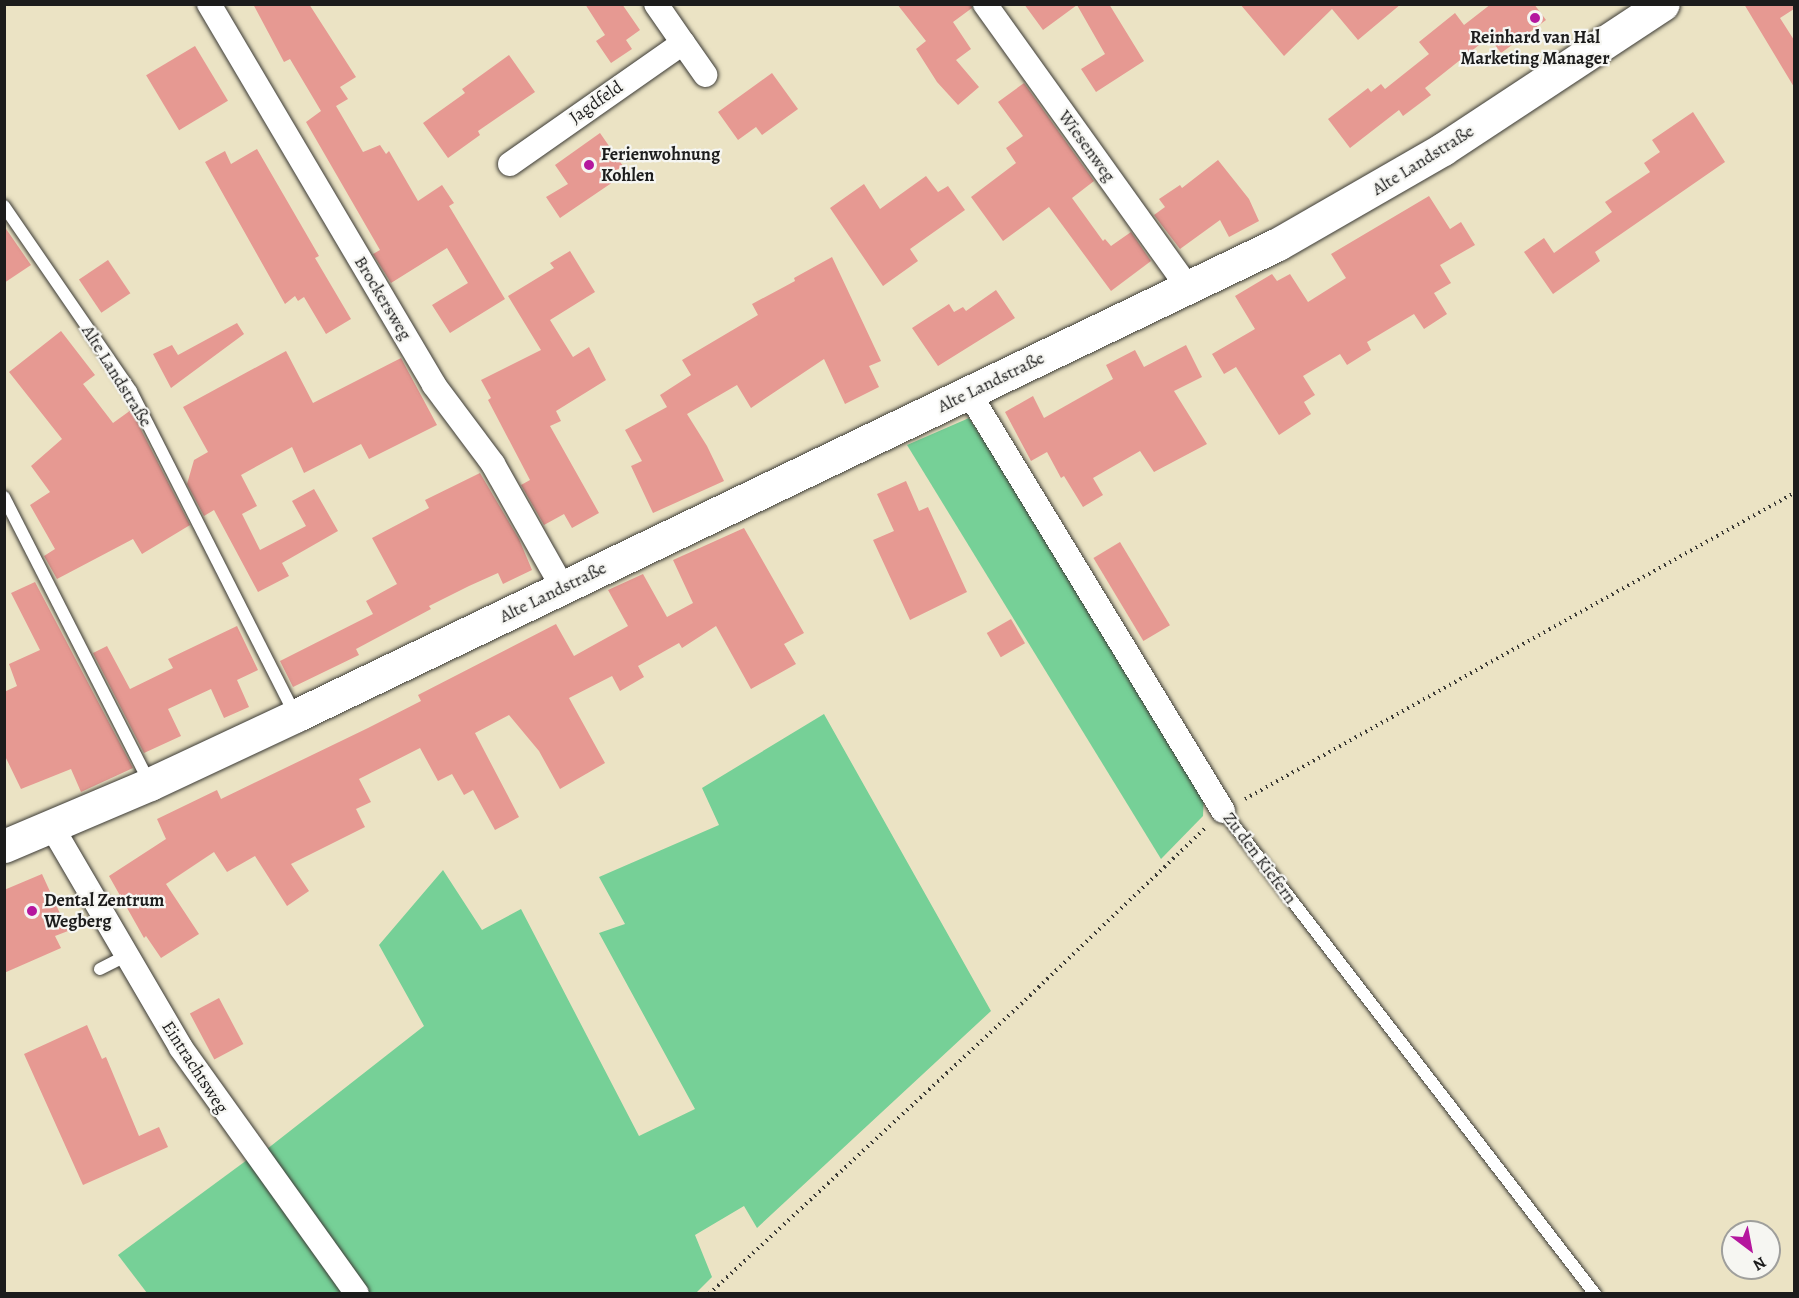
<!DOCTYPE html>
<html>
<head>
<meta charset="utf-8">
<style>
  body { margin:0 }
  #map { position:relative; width:1799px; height:1298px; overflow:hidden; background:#ebe3c4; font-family:Alegreya,serif }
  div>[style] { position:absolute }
  .green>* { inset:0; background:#76d097 }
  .building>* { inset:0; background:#e69992; transform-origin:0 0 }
  .path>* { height:4px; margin-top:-2px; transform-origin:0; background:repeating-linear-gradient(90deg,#3b3a35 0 1.5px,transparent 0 6px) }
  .roads { filter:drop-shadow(0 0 2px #3b3a35) drop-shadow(0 0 2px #3b3a35) }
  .service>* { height:12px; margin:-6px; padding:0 6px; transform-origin:6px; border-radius:6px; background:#fff }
  .minor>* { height:24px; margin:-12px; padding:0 12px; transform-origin:12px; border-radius:12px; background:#fff }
  .secondary>* { height:33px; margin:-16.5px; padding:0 16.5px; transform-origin:16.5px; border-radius:16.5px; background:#fff }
  .dots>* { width:16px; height:16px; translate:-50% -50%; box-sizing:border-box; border:3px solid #f6f6f2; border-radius:50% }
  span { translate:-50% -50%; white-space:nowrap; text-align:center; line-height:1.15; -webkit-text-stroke:4.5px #f6f6f2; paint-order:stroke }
  .poi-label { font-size:18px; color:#1c1c1c; font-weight:700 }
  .left { translate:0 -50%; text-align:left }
  .street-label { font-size:18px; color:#1c1c1c }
  .frame { position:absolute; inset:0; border:6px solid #1c1c1c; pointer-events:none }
  .north { position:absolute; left:1721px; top:1220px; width:60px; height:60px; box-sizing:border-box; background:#f6f6f2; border:2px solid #9f9f9c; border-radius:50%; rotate:148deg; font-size:16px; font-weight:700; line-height:24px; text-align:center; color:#1c1c1c }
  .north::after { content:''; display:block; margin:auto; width:21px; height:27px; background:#b5179e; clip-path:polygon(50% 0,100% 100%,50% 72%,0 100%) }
</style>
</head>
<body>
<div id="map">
  <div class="green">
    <div style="clip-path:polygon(969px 418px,1058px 554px,1204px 796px,1203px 816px,1161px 859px,907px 445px)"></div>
    <div style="clip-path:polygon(824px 714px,991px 1011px,757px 1228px,744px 1206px,695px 1235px,712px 1277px,696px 1293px,369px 1293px,267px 1149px,424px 1026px,379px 945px,443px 870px,482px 930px,521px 909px,639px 1136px,695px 1109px,599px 933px,625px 924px,599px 877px,719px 825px,702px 788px)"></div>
    <div style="clip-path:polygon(247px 1160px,346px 1293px,147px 1293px,118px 1255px)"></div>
  </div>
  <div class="building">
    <div style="clip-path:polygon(253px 4px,309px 4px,356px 77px,340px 87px,348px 99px,336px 106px,363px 152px,380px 145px,386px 154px,389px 151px,418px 201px,442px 185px,454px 203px,449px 206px,505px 299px,450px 333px,432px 305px,468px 283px,447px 248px,391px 283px,373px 254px,380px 250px,306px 122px,321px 111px,290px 59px,284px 62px)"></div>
    <div style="clip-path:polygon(585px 4px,622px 4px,640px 30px,626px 40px,632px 49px,611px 63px,596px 41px,605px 35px)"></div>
    <div style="clip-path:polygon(897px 4px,971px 4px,972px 8px,953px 22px,971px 49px,956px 60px,979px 87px,958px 105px,937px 82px,916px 49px,926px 41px)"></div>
    <div style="clip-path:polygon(1024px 4px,1109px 4px,1144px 61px,1096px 92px,1081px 69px,1105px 54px,1077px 5px,1043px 30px)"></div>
    <div style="clip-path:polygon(1240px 4px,1401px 4px,1358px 40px,1332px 9px,1284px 56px)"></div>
    <div style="clip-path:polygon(1491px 4px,1534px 4px,1546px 20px,1501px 53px,1489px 37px,1425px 88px,1431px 95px,1403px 116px,1399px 110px,1350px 148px,1328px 119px,1368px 88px,1371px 92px,1381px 84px,1385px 89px,1429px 54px,1419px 42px,1455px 13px,1464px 25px)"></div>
    <div style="clip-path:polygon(1744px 4px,1794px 4px,1794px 9px,1780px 18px,1794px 40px,1794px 87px)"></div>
    <div style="left:195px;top:46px;width:64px;height:57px;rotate:59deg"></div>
    <div style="clip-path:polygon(509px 55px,535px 92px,478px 131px,480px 135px,448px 158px,423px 123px,465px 93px,462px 89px)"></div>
    <div style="clip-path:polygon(772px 73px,798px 109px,762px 135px,756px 127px,738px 140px,718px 112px)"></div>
    <div style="clip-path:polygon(1024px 83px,1094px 181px,1072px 198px,1103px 241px,1105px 239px,1111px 246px,1131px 232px,1151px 261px,1111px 291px,1049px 207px,1003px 241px,971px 197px,1016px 163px,1006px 148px,1023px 136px,998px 102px)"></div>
    <div style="clip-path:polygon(1693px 112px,1725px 162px,1595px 252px,1600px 261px,1553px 294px,1524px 252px,1544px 238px,1554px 253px,1612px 212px,1605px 202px,1650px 172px,1644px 163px,1660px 152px,1652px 140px)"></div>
    <div style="clip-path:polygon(600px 133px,623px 166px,608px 176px,613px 182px,560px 218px,546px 197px,568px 184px,555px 165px)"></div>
    <div style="clip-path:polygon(257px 149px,319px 256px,315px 258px,351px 319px,326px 334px,304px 297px,298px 301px,295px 296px,285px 304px,205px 162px,225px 151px,231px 164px)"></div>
    <div style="clip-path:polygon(1218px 160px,1249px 199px,1259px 221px,1229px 237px,1220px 220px,1180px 249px,1154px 215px,1165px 207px,1159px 199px,1180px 185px,1182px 188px)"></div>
    <div style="clip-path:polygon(926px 176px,938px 192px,948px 186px,965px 210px,910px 249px,918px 261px,883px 286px,830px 208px,864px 184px,880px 209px)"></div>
    <div style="clip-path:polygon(1429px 196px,1450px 229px,1461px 222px,1475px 245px,1440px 265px,1451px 283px,1434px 293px,1447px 314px,1424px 329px,1414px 314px,1367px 342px,1371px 350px,1347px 365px,1340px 354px,1303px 376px,1315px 395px,1304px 402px,1311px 414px,1279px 435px,1236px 367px,1224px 374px,1212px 354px,1255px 329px,1235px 296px,1272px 274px,1277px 281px,1290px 274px,1308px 302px,1346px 278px,1331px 254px)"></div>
    <div style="clip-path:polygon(4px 226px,31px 265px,4px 283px)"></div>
    <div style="clip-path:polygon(570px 251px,595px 292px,550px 320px,573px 357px,589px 347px,606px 380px,556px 411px,561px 421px,550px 426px,599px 513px,572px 528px,564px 514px,544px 525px,521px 485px,530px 480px,488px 400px,491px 398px,481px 380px,541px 350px,508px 296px,554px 268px,550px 263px)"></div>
    <div style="clip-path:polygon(832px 257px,881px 361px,869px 366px,879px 387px,845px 404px,824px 359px,751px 408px,737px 385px,687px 414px,707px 446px,724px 481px,653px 513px,631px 466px,642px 461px,625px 430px,667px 407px,660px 395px,691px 375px,682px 360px,758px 315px,752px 304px,795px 281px,794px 278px)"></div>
    <div style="left:108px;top:260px;width:40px;height:35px;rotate:56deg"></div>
    <div style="clip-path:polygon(996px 290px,1015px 318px,938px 366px,912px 328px,949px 304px,954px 312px,963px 307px,966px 311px)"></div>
    <div style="clip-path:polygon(237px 323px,244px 334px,171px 388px,153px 354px,172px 345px,178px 355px)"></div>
    <div style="clip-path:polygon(61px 331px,95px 375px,83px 384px,113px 423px,131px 410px,190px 525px,142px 554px,133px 539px,57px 579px,44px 556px,55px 549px,30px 505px,50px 492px,31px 466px,62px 439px,9px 372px)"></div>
    <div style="clip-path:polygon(1186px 345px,1202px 377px,1174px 391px,1207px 444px,1154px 472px,1140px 451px,1093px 478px,1103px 495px,1083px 507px,1064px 476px,1061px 478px,1047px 452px,1031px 461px,1005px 412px,1033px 396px,1044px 418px,1113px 379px,1106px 365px,1135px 350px,1144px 367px)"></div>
    <div style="clip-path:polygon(286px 351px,313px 403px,401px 358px,437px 425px,369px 459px,361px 444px,304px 473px,292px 447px,241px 475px,257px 506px,242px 514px,260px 550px,306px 526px,292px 501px,314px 489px,338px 531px,282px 563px,289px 576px,258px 592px,214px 510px,204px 516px,187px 484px,194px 460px,208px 452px,183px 407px)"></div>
    <div style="clip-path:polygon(480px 473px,519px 539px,532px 570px,503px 584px,498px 573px,469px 586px,429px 606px,431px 609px,356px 649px,359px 655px,293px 687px,280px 661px,373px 614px,366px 601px,397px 584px,372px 538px,429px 508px,425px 500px)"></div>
    <div style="clip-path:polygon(906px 481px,919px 511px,928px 507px,967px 592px,910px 620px,873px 540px,894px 531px,877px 494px)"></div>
    <div style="clip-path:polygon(744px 528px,804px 633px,784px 644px,796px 664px,751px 689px,716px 626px,682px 648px,679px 643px,638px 666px,644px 677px,620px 691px,612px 676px,569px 698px,605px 763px,560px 789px,539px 751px,509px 715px,475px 733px,519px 817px,495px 830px,473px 790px,464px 795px,452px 774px,438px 781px,420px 748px,359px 779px,371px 802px,356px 809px,365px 827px,291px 864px,309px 891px,287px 906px,255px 856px,227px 872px,214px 852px,166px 884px,199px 934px,161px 958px,146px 936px,144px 938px,109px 876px,166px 839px,157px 819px,217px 790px,221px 799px,368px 728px,421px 701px,418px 695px,556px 624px,574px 656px,628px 626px,608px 590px,643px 574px,667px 617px,693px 603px,673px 560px)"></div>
    <div style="left:1120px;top:542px;width:97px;height:31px;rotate:59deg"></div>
    <div style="clip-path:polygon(35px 582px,133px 768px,81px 792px,71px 769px,21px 789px,4px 754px,4px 692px,17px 686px,9px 664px,40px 650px,11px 593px)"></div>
    <div style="left:1011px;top:619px;width:28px;height:28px;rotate:60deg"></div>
    <div style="clip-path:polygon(237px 626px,258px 670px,237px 680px,249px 707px,224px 718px,211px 689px,168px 709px,181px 736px,144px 753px,93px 653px,107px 646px,130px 689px,173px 668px,168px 659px)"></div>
    <div style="clip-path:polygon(42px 874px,68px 931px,55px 936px,61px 948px,4px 973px,4px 890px)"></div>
    <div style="left:219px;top:998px;width:52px;height:33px;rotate:62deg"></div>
    <div style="clip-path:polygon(87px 1025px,102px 1059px,106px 1057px,139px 1136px,159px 1127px,168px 1147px,83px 1185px,24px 1054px)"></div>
  </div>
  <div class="path">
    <div style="left:1245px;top:799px;width:629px;rotate:-29.13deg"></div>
    <div style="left:709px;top:1294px;width:426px;rotate:-42.9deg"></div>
    <div style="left:1021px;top:1004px;width:255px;rotate:-43.7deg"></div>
  </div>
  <div class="roads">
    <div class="service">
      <div style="left:4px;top:206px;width:224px;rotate:55.5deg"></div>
      <div style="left:131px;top:391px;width:362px;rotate:63.1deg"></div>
      <div style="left:4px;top:497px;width:321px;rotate:63deg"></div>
      <div style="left:1223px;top:811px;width:610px;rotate:52.4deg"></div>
      <div style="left:100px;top:969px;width:30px;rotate:-27deg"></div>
    </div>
    <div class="minor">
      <div style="left:209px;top:4px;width:442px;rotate:59.4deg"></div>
      <div style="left:434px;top:385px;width:99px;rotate:53.2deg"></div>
      <div style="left:493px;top:464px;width:142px;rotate:60.6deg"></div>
      <div style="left:985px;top:4px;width:349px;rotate:54.4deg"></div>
      <div style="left:683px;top:43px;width:39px;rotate:55deg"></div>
      <div style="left:510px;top:164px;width:211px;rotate:-35deg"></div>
      <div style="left:683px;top:43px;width:47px;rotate:-124.7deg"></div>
      <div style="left:969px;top:393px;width:489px;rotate:58.7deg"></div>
      <div style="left:52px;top:827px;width:256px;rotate:59.7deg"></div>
      <div style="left:181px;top:1048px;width:302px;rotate:54.4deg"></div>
    </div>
    <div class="secondary">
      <div style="left:4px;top:846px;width:159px;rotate:-23deg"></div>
      <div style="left:150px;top:784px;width:160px;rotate:-25.1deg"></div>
      <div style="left:295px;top:716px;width:1090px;rotate:-25.65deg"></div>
      <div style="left:1278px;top:244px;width:190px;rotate:-29.9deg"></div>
      <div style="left:1443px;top:149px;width:263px;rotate:-33.4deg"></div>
    </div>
  </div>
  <div class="dots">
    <div style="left:1535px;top:18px;background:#b5179e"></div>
    <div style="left:589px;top:165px;background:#b5179e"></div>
    <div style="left:32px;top:911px;background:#b5179e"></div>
  </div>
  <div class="poi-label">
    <span style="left:1535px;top:48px">Reinhard van Hal<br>Marketing Manager</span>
    <span class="left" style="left:601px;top:165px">Ferienwohnung<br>Kohlen</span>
    <span class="left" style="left:44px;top:911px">Dental Zentrum<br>Wegberg</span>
  </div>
  <div class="street-label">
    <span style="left:596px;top:102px;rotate:-35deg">Jagdfeld</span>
    <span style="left:1087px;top:146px;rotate:54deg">Wiesenweg</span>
    <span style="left:1423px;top:160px;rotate:-32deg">Alte Landstraße</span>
    <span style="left:383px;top:298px;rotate:59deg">Brockersweg</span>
    <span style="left:117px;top:376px;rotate:58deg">Alte Landstraße</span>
    <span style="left:991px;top:382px;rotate:-26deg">Alte Landstraße</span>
    <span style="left:553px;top:592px;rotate:-26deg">Alte Landstraße</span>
    <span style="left:1260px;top:858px;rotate:53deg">Zu den Kiefern</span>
    <span style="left:195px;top:1067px;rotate:57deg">Eintrachtsweg</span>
  </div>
  <div class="frame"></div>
  <div class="north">N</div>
</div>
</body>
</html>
